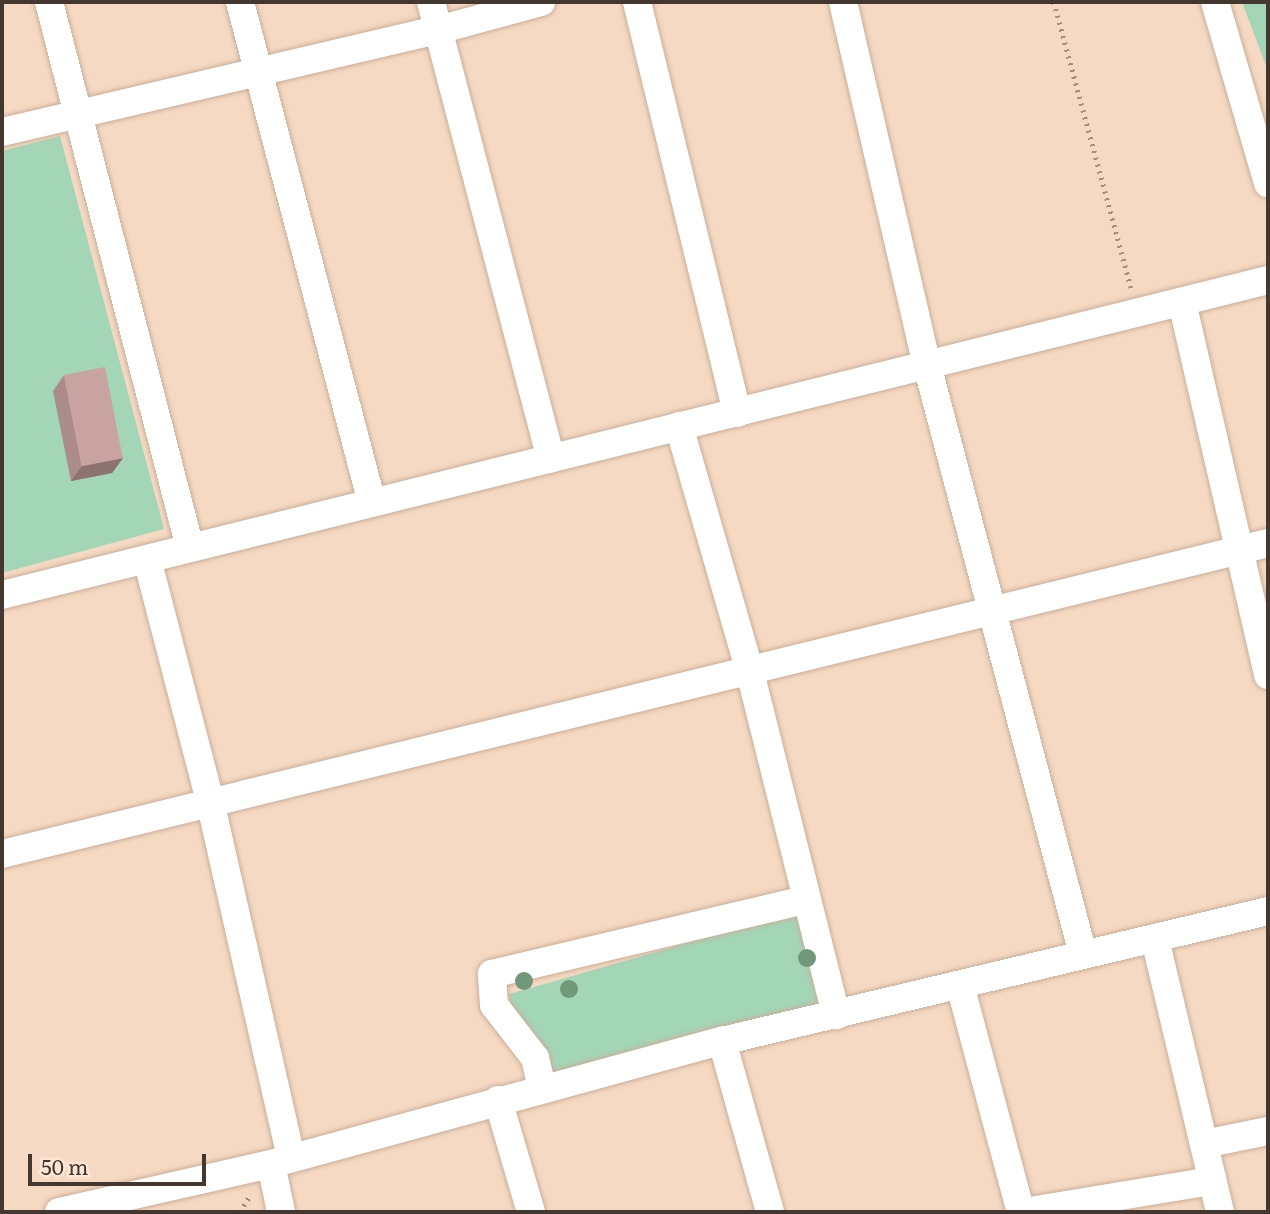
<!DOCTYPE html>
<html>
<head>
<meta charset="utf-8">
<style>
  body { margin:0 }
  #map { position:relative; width:1270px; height:1214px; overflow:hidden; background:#f6d9c2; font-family:Literata,serif }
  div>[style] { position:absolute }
  .green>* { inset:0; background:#a3d5b7; transform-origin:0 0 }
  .path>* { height:4.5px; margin-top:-2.25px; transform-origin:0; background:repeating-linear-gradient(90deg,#a48f7f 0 2px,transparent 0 7px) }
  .roads { filter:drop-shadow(0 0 2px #caae98) drop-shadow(0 0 2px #caae98) }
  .minor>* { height:28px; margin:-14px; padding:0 14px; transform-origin:14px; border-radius:14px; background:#fff }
  .trees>* { width:18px; height:18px; margin:-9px; border-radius:50%; background:#719879 }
  .wall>* { inset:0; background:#ac8c8a }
  .shaded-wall>* { inset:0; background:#8c7271 }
  .building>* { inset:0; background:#c8a3a1; transform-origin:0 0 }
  span { translate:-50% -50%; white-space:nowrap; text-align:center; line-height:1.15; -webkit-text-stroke:6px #ffe7d5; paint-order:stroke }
  .frame { position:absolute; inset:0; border:4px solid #43372f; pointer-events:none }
  .scale { position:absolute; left:28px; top:1154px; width:178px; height:32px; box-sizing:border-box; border:4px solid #43372f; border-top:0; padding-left:9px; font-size:21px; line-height:24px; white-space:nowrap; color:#43372f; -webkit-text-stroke:5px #ffe7d5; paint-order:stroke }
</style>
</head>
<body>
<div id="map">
  <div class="green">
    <div style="clip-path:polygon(1242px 2px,1268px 2px,1268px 71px)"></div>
    <div style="clip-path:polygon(60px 136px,164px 529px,2px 573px,2px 151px)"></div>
    <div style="left:799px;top:911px;width:96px;height:302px;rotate:74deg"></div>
  </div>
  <div class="path">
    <div style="left:1054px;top:2px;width:296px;rotate:74.9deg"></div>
    <div style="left:240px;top:1212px;width:21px;rotate:-59deg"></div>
  </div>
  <div class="roads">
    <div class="minor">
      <div style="left:49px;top:2px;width:564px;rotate:75.52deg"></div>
      <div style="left:240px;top:2px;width:518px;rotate:75.24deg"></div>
      <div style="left:431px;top:2px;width:472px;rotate:75.3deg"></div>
      <div style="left:637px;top:2px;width:423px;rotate:76.3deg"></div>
      <div style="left:843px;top:2px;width:373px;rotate:77deg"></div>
      <div style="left:927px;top:365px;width:609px;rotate:75.17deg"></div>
      <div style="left:1215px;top:2px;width:189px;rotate:73.7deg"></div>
      <div style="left:2px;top:132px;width:448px;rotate:-13.2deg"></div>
      <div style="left:438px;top:30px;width:107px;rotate:-15.2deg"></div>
      <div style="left:1182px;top:302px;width:383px;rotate:77deg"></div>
      <div style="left:679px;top:426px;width:256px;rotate:73.9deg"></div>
      <div style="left:750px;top:672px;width:354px;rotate:75.9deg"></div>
      <div style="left:147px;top:559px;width:250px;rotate:75.4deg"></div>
      <div style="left:210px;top:801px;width:365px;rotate:77.2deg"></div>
      <div style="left:2px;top:595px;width:1305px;rotate:-13.97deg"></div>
      <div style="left:2px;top:854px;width:1304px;rotate:-13.8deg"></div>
      <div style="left:1155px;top:939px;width:281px;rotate:76.6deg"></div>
      <div style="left:960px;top:985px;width:235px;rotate:75deg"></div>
      <div style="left:722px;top:1041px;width:178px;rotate:74.3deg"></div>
      <div style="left:542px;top:1088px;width:31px;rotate:-103deg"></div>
      <div style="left:535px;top:1058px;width:67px;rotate:-127.7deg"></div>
      <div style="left:494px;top:1005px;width:31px;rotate:-94deg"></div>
      <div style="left:492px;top:974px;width:323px;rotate:-13.3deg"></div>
      <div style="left:498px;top:1100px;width:117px;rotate:73.6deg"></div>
      <div style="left:1204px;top:1144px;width:65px;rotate:-11.5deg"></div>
      <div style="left:271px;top:1164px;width:49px;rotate:78.2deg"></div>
      <div style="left:59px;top:1212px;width:217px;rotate:-12.8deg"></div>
      <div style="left:271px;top:1164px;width:467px;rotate:-15.3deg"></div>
      <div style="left:722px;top:1041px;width:561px;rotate:-13.39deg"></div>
      <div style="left:1024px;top:1212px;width:191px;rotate:-9.4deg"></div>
    </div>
  </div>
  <div class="trees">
    <div style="left:807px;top:958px"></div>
    <div style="left:524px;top:981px"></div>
    <div style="left:569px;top:989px"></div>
  </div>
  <div class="wall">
    <div style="clip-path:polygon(64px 375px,123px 458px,112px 473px,71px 481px,53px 391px)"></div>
  </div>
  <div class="shaded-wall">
    <div style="clip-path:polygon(123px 458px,112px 473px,71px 481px,82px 466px)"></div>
  </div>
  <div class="building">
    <div style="left:105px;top:367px;width:93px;height:42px;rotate:79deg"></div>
  </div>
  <div class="frame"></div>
  <div class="scale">50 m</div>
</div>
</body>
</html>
